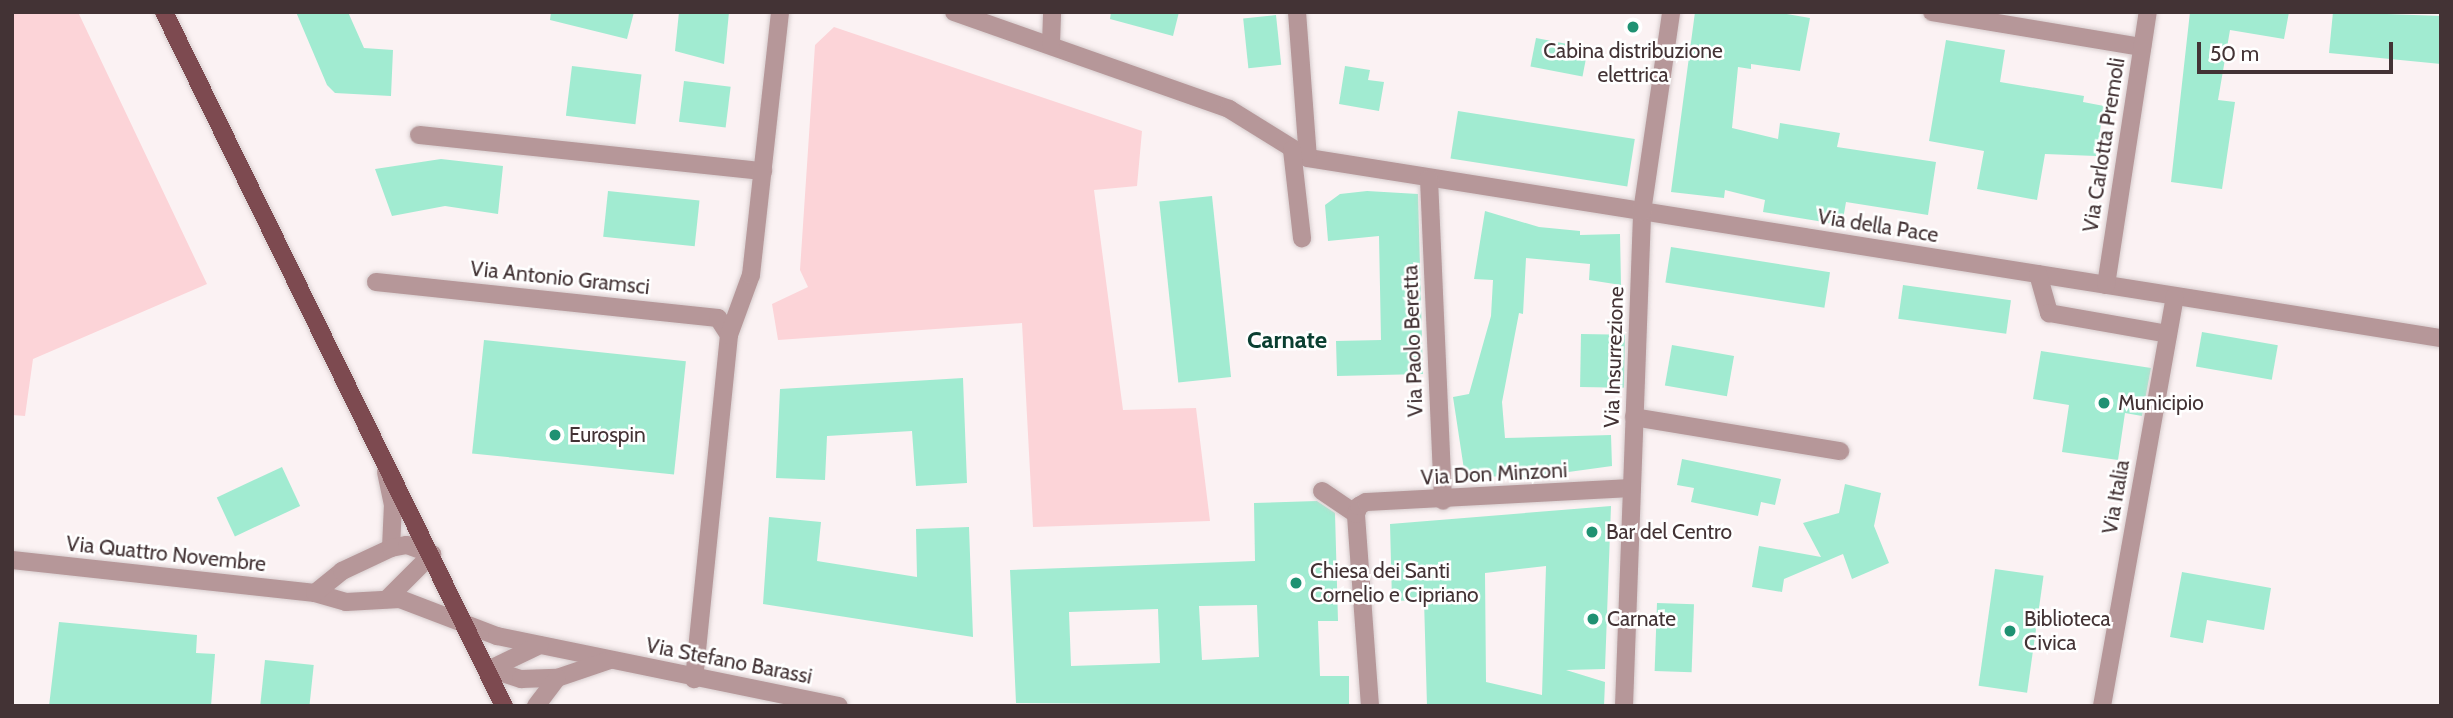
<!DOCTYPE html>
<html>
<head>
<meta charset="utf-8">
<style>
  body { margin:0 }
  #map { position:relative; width:2453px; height:718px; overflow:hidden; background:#fbf2f3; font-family:Cabin,sans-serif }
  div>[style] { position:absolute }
  .green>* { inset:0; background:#fcd4d8 }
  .building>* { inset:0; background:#a1ebd1; transform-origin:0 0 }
  .roads { filter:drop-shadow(0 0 2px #d6cccd) drop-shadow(0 0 2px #d6cccd) }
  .minor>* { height:18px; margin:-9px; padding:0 9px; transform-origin:9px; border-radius:9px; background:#b69799 }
  .major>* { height:18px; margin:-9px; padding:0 9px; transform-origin:9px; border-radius:9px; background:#7d4a50 }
  .dots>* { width:19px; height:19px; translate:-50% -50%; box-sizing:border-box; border:4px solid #fff; border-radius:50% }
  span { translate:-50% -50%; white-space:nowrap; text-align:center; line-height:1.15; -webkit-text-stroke:5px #fff; paint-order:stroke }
  .poi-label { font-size:21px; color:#433335 }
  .left { translate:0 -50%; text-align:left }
  .street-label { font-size:21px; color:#433335 }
  .quarter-label { font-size:24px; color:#0a3f31; font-weight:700 }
  .frame { position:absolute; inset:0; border:14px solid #433335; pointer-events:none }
  .scale { position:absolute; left:2197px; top:42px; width:196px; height:32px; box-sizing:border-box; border:4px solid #433335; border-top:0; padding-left:9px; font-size:21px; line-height:24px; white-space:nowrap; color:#433335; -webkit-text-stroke:5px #fff; paint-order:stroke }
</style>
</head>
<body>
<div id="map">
  <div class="green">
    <div style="clip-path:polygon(12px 12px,78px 12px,207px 284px,33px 359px,25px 416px,12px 415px)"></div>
    <div style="clip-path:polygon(834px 27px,1142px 131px,1137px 186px,1094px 190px,1123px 410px,1196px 408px,1210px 521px,1033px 527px,1022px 323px,778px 340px,772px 304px,808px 287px,800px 270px,815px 45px)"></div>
  </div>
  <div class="building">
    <div style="clip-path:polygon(296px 12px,348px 12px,364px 48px,393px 50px,391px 96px,335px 93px,327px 85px)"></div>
    <div style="clip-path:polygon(551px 12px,634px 12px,627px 39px,550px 20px)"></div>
    <div style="clip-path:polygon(679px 12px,729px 12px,724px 64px,675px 51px)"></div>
    <div style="clip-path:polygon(1111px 12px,1179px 12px,1173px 36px,1110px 19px)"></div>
    <div style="clip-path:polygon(1695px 12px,1775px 12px,1810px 18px,1800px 71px,1751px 64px,1751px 69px,1738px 67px,1732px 128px,1778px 139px,1780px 123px,1840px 133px,1837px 147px,1936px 162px,1928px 215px,1846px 202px,1842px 225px,1763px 212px,1765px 200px,1725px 190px,1724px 198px,1671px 192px)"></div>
    <div style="clip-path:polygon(2190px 12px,2289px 12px,2284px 39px,2230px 30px,2218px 100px,2235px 102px,2222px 189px,2171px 182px)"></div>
    <div style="clip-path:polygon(2333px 12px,2441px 16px,2441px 64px,2329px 53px)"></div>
    <div style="left:1276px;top:15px;width:50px;height:33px;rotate:84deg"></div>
    <div style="left:1536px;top:38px;width:53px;height:29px;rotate:11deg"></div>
    <div style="clip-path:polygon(1946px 40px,2005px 50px,2000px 82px,2084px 96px,2083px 102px,2104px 106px,2096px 156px,2045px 154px,2037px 200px,1977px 189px,1984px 151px,1929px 141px)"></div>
    <div style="left:572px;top:66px;width:70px;height:50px;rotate:7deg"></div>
    <div style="clip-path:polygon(1345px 66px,1370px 70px,1368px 80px,1384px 82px,1379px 111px,1339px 104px)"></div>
    <div style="left:684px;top:81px;width:47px;height:41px;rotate:7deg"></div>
    <div style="left:1458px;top:111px;width:179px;height:48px;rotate:9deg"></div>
    <div style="clip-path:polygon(441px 159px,503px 166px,498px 214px,445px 206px,392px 216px,375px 169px)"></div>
    <div style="left:608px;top:191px;width:92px;height:46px;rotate:6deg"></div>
    <div style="clip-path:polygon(1367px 191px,1418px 194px,1423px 374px,1337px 376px,1336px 341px,1381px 340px,1379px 236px,1328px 241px,1325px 205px,1340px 194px)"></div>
    <div style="left:1212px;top:196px;width:182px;height:53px;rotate:84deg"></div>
    <div style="clip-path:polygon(1485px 211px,1539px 227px,1580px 231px,1580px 235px,1620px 234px,1621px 285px,1589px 280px,1590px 264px,1526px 258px,1523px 314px,1519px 313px,1502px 402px,1505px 438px,1611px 435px,1612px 466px,1532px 477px,1465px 476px,1453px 397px,1469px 394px,1491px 316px,1493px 280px,1474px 279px)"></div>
    <div style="left:1671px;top:247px;width:161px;height:36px;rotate:9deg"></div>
    <div style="left:1903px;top:285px;width:109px;height:34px;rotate:8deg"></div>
    <div style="left:2202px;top:332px;width:77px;height:35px;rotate:10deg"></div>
    <div style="left:1581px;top:334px;width:44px;height:53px;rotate:1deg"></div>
    <div style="left:484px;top:340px;width:203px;height:114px;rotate:6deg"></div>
    <div style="left:1672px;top:345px;width:63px;height:41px;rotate:10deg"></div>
    <div style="clip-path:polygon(2041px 351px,2151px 368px,2142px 416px,2125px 413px,2118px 460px,2062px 452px,2069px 405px,2033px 399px)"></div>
    <div style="clip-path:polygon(963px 378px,967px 483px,916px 486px,912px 431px,827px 436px,825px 480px,776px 478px,780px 389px)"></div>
    <div style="clip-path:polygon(1682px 459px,1781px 479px,1775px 505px,1761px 502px,1758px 516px,1691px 502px,1694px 488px,1677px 485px)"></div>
    <div style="left:282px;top:467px;width:43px;height:72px;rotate:65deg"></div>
    <div style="clip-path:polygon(1845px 484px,1881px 493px,1874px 526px,1889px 563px,1852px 579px,1843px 554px,1784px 579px,1782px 592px,1752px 587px,1759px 546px,1821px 557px,1803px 523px,1839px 513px)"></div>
    <div style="clip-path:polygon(evenodd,1317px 501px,1335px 513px,1338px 621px,1318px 621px,1320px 676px,1349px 676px,1349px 706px,1016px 703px,1010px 570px,1255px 561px,1254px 503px,1317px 501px,1257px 605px,1259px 657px,1202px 660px,1199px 606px,1257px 605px,1317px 501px,1158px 609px,1160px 663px,1071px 666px,1069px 612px,1158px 609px)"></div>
    <div style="clip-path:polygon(evenodd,1611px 506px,1605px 669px,1566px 670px,1605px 682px,1604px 706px,1427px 706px,1424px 600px,1392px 601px,1390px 524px,1611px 506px,1546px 566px,1542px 695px,1486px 682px,1485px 573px,1546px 566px)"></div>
    <div style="clip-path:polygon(769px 517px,821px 522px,817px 561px,917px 577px,916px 529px,969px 527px,973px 637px,763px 604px)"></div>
    <div style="left:1995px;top:569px;width:49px;height:118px;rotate:8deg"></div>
    <div style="clip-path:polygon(2182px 572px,2271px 588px,2264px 630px,2207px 620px,2203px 643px,2170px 637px)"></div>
    <div style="left:1657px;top:603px;width:37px;height:68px;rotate:2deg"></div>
    <div style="clip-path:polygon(59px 622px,197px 635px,196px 653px,215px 654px,211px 706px,49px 706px)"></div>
    <div style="left:265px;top:660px;width:49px;height:46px;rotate:6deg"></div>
  </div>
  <div class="roads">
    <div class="minor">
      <div style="left:954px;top:12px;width:292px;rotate:19.4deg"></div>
      <div style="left:1229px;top:109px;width:93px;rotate:31.8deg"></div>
      <div style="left:1308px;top:158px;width:1147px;rotate:9.03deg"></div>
      <div style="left:1297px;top:12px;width:146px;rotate:85.7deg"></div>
      <div style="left:1932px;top:12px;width:213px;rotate:9.5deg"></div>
      <div style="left:1051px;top:44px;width:32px;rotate:-88deg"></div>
      <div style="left:419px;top:135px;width:346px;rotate:6deg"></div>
      <div style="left:1292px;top:150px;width:89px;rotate:83.5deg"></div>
      <div style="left:1429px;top:179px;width:322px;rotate:87.5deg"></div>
      <div style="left:2038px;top:274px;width:41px;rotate:74.2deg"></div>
      <div style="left:2049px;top:313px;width:121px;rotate:10deg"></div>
      <div style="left:376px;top:282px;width:344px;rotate:6deg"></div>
      <div style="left:718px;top:318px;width:20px;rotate:57deg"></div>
      <div style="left:729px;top:335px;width:346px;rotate:95.8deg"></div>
      <div style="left:2106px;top:285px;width:276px;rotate:-81.3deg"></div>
      <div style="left:729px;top:335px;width:64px;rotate:-69.9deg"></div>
      <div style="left:751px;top:275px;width:265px;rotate:-83.7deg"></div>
      <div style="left:1634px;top:417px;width:209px;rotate:9.4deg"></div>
      <div style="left:386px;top:472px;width:33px;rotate:78deg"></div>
      <div style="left:393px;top:504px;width:44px;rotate:92.6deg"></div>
      <div style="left:1322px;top:491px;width:41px;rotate:34.1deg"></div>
      <div style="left:12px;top:560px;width:305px;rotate:6.2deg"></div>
      <div style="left:315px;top:593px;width:32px;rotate:16deg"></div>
      <div style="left:346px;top:602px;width:54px;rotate:-3.2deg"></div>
      <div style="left:400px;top:599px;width:104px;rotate:20.9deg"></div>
      <div style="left:497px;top:636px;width:349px;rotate:11.6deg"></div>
      <div style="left:315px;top:593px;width:35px;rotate:-39deg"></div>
      <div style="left:342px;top:571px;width:54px;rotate:-25.1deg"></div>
      <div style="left:391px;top:548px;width:16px;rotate:-11deg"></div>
      <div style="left:407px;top:545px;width:27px;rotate:20deg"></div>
      <div style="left:432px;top:554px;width:64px;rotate:135deg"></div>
      <div style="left:490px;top:669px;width:33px;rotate:18deg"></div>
      <div style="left:521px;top:679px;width:36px;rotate:-2deg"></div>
      <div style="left:557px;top:678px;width:56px;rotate:-18.8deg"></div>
      <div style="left:490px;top:669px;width:55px;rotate:-25.6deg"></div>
      <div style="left:536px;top:706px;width:35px;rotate:-53deg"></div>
      <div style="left:1370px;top:706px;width:193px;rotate:-94.2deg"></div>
      <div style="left:1356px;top:514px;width:9px;rotate:-69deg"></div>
      <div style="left:1359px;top:506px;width:8px;rotate:-30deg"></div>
      <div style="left:1366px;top:502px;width:266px;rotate:-3deg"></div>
      <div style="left:1624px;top:706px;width:494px;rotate:-87.9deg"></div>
      <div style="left:1642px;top:212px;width:202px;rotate:-81.7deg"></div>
      <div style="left:2102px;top:706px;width:416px;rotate:-79.9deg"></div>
    </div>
    <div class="major">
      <div style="left:164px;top:12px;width:773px;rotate:63.9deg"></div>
    </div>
  </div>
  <div class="dots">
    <div style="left:1633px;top:27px;background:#1f9172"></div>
    <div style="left:2104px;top:403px;background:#1f9172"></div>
    <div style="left:555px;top:435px;background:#1f9172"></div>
    <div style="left:1592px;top:532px;background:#1f9172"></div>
    <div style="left:1296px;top:583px;background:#1f9172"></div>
    <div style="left:1593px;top:619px;background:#1f9172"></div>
    <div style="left:2010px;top:631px;background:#1f9172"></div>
  </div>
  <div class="poi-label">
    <span style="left:1633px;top:63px">Cabina distribuzione<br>elettrica</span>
    <span class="left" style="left:2118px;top:403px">Municipio</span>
    <span class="left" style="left:569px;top:435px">Eurospin</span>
    <span class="left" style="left:1606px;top:532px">Bar del Centro</span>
    <span class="left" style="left:1310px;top:583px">Chiesa dei Santi<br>Cornelio e Cipriano</span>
    <span class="left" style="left:1607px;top:619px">Carnate</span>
    <span class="left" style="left:2024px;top:631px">Biblioteca<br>Civica</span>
  </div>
  <div class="street-label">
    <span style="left:2104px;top:145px;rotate:-81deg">Via Carlotta Premoli</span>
    <span style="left:1878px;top:226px;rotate:9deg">Via della Pace</span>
    <span style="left:560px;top:278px;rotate:6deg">Via Antonio Gramsci</span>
    <span style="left:1413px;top:341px;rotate:-92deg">Via Paolo Beretta</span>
    <span style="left:1614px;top:357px;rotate:-88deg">Via Insurrezione</span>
    <span style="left:1494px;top:474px;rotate:-3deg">Via Don Minzoni</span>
    <span style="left:2116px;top:497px;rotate:-80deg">Via Italia</span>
    <span style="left:166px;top:554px;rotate:6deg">Via Quattro Novembre</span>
    <span style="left:729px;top:661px;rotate:11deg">Via Stefano Barassi</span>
  </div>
  <div class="quarter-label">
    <span style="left:1287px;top:340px">Carnate</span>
  </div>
  <div class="frame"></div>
  <div class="scale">50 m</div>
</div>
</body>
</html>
